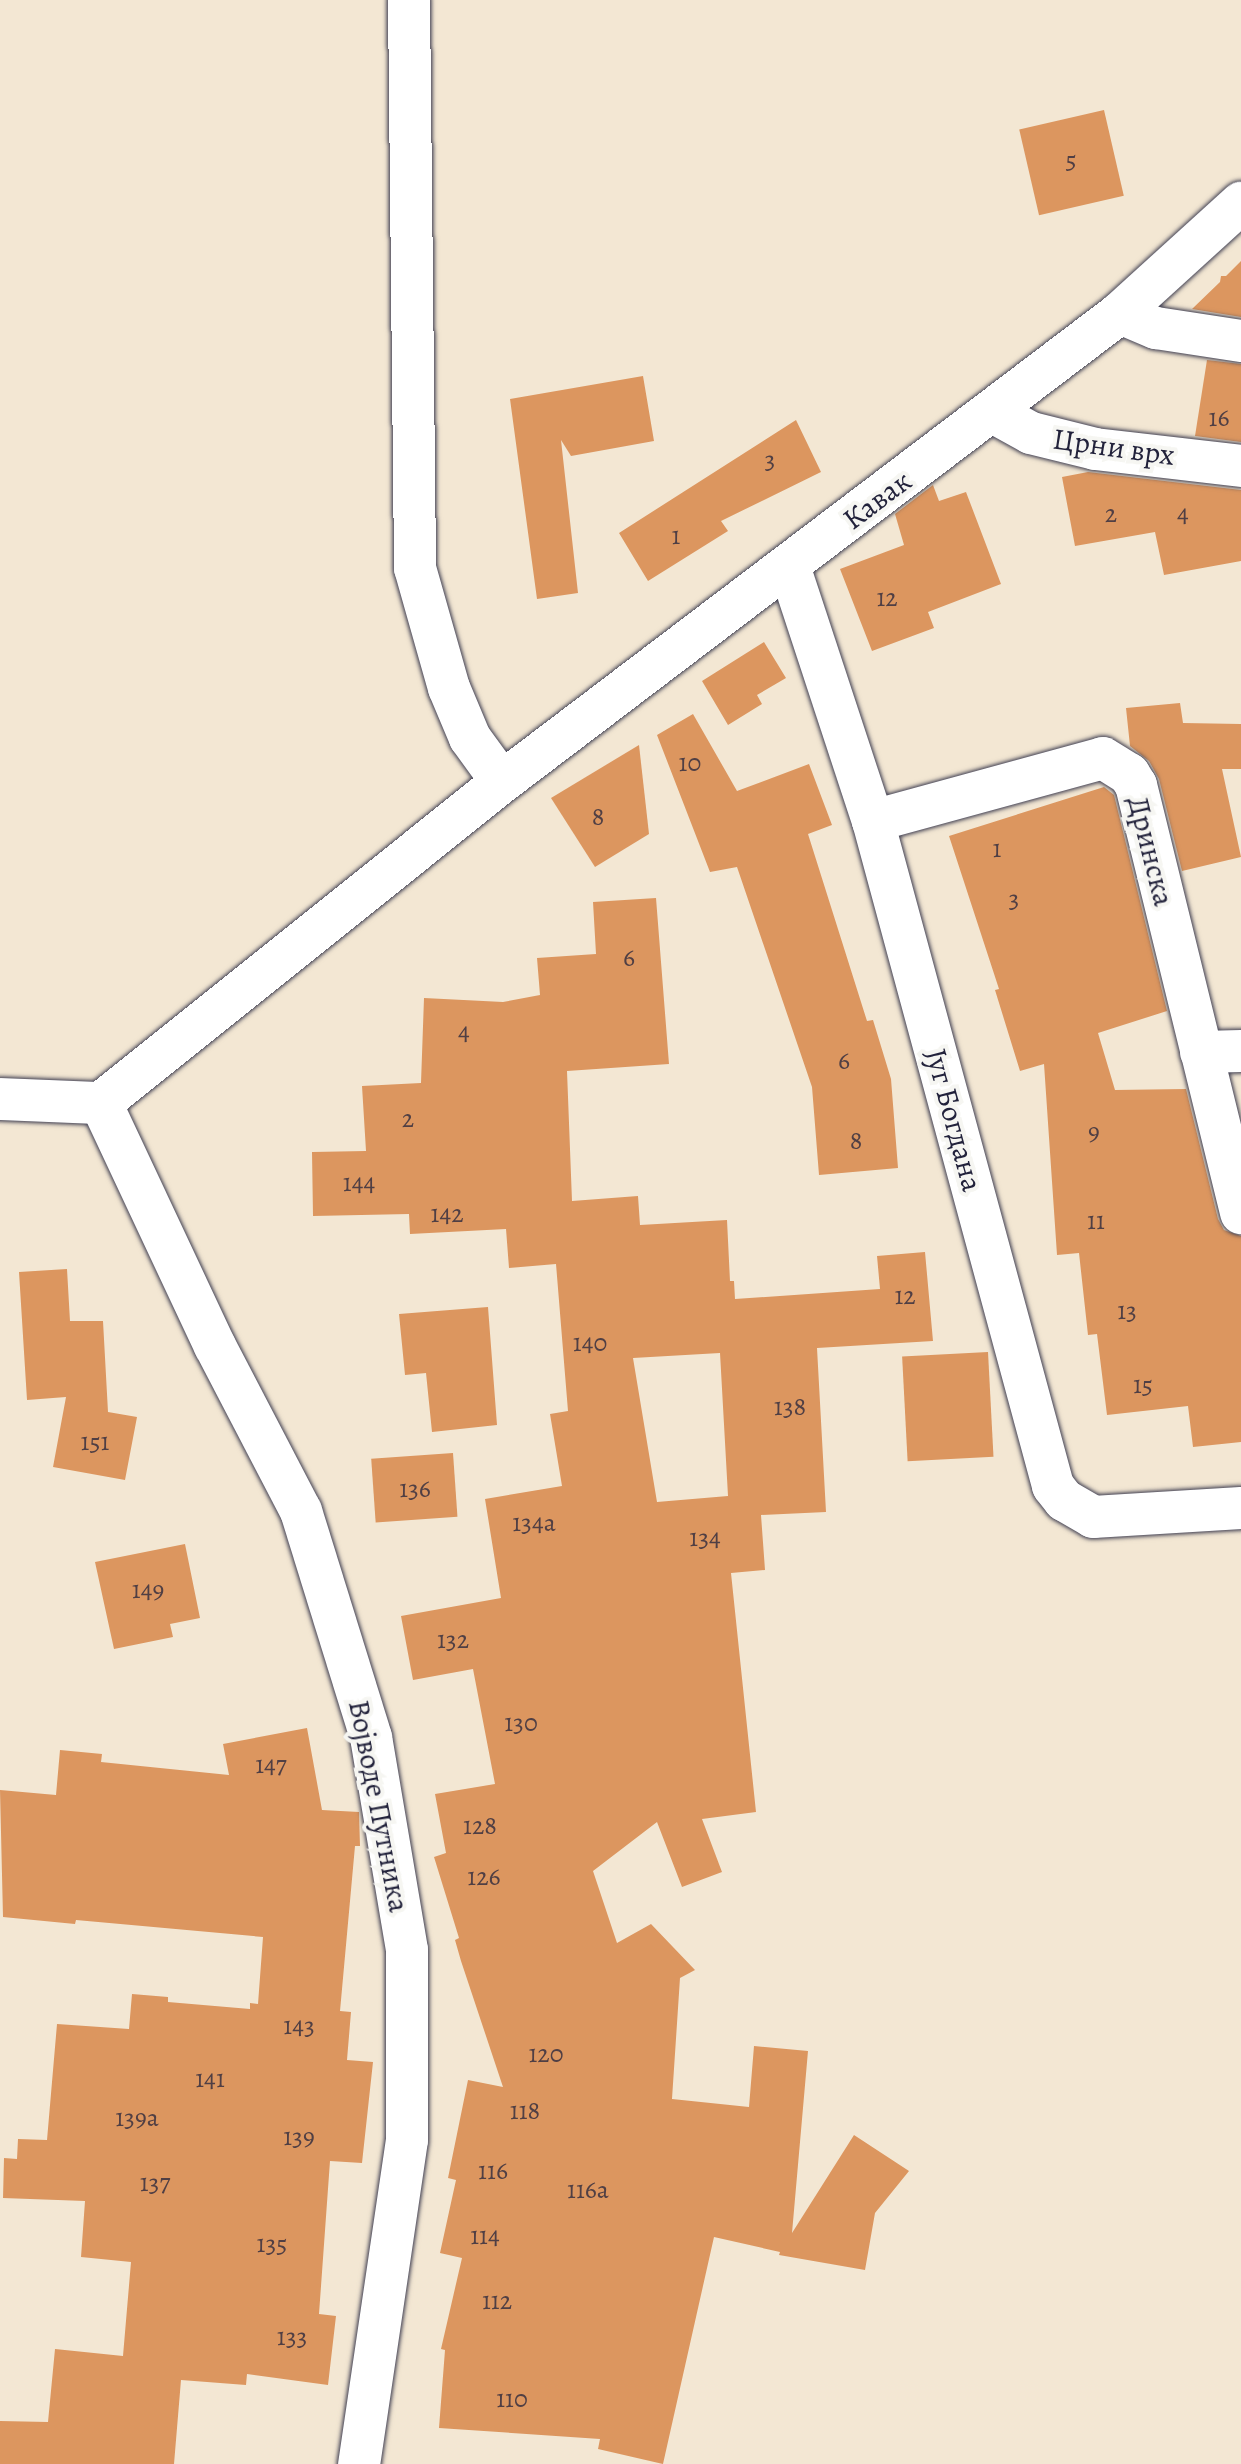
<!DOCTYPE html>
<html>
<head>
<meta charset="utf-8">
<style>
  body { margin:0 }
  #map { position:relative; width:1241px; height:2464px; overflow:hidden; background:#f3e7d3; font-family:Alegreya,serif }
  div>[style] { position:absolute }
  .building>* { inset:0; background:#dc965f; transform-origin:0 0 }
  .roads { filter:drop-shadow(0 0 2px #414052) drop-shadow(0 0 2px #414052) }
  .street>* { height:42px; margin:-21px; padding:0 21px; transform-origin:21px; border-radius:21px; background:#fff }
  span { translate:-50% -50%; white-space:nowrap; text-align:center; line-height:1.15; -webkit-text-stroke:8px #f6f6f2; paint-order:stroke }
  .number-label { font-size:26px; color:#503f44 }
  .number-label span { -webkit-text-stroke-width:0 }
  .street-label { font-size:30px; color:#22223b }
</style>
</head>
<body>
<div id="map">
  <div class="building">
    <div style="left:1104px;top:110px;width:88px;height:87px;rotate:77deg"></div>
    <div style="clip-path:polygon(1241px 261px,1241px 317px,1192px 309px,1220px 282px,1221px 276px,1226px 276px)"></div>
    <div style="clip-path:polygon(1207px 360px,1241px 364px,1241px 442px,1195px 436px)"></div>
    <div style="clip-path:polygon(643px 376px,654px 441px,571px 456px,561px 440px,578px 593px,537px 599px,510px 399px)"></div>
    <div style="clip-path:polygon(796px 420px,821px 472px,721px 521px,728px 531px,648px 581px,619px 533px)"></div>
    <div style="clip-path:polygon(1088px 472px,1241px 490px,1241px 561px,1164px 575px,1155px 532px,1075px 546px,1062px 477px)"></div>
    <div style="clip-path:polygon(933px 485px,939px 501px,966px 492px,1001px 584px,928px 612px,934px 628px,872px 651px,840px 569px,904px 545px,895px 514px)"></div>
    <div style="clip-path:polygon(764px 642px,786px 678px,757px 695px,762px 704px,728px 725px,702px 681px)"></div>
    <div style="clip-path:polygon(1180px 703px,1183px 723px,1241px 724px,1241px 769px,1222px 769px,1241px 857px,1182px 871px,1159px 779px,1149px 761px,1130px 746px,1126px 708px)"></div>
    <div style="clip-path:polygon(693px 714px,737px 791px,809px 764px,832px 825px,808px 834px,867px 1021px,873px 1020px,891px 1079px,898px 1168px,819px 1175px,812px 1087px,737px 867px,710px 872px,657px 735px)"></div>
    <div style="clip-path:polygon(639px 745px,649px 834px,595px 867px,551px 798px)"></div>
    <div style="clip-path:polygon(1104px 787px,1114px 795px,1167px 1011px,1098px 1033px,1115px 1090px,1186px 1089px,1218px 1219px,1224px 1230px,1241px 1236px,1241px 1442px,1193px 1447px,1188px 1406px,1107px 1415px,1097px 1334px,1088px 1335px,1079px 1253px,1057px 1255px,1044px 1064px,1020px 1071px,995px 990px,999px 989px,949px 836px)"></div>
    <div style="clip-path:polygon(evenodd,656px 898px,669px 1064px,567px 1071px,572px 1201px,638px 1196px,640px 1225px,727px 1220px,730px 1281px,734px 1281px,735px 1299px,880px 1289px,877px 1256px,925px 1252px,933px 1341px,817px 1348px,826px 1512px,761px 1515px,765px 1570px,731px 1573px,756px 1812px,702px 1819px,722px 1872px,682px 1887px,657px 1822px,593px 1871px,617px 1943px,651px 1924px,695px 1970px,680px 1978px,672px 2099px,749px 2107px,754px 2046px,808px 2051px,792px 2233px,854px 2135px,909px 2171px,875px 2213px,865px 2270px,779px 2255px,780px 2252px,714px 2237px,663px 2464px,598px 2449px,600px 2439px,439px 2428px,445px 2350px,441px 2349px,462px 2258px,440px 2253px,456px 2180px,448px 2178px,468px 2080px,503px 2087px,461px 1961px,455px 1940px,459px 1938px,434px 1857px,446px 1853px,435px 1794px,495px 1784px,473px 1669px,413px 1680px,401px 1616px,501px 1598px,485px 1499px,562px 1486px,550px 1414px,568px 1411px,556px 1264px,509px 1268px,506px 1229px,410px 1234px,409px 1214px,313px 1216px,312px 1152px,366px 1151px,362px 1086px,421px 1083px,424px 998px,503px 1002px,540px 995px,537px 958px,596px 954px,593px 902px,656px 898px,720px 1353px,728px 1496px,657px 1502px,633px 1358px,720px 1353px)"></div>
    <div style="clip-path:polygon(67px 1269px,70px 1321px,103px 1321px,108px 1412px,137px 1417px,125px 1480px,53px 1467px,66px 1397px,27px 1400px,19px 1272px)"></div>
    <div style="clip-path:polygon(488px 1307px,497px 1425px,432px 1432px,426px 1373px,405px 1375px,399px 1314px)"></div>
    <div style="left:988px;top:1352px;width:105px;height:86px;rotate:87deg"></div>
    <div style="left:453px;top:1453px;width:64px;height:82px;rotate:86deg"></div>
    <div style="clip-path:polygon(185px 1544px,200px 1618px,170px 1624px,173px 1637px,114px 1649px,95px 1562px)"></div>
    <div style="clip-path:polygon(307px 1728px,322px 1810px,359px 1812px,360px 1846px,355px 1846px,340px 2011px,351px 2012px,347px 2060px,373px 2062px,362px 2163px,330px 2161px,319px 2314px,336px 2316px,328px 2385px,247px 2374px,246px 2385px,181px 2380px,174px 2464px,0 2464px,0 2421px,48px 2422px,55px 2349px,123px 2356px,131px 2262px,81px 2257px,85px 2201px,3px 2198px,4px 2158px,17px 2159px,18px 2139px,47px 2140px,57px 2024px,129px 2029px,132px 1994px,168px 1997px,168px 2002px,250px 2009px,250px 2003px,258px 2004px,263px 1937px,76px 1920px,75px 1924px,3px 1917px,0 1790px,56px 1795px,60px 1750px,102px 1754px,101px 1762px,229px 1775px,223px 1744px)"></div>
  </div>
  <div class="roads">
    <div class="street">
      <div style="left:409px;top:0;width:568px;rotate:89.39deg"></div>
      <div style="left:415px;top:568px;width:125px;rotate:74.2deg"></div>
      <div style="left:449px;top:688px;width:54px;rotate:67.2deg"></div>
      <div style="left:470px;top:738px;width:54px;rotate:54deg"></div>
      <div style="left:1120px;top:313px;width:39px;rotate:23deg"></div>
      <div style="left:1156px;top:328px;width:86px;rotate:8.7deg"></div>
      <div style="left:993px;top:412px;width:43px;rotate:28.9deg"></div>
      <div style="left:1031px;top:433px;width:66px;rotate:14deg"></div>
      <div style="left:1095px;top:449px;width:147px;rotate:6.6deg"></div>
      <div style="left:789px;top:566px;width:268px;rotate:71.8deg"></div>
      <div style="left:873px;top:821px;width:689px;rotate:74.85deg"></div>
      <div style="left:1053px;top:1486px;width:18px;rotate:52deg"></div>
      <div style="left:1064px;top:1500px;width:34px;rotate:30deg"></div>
      <div style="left:1093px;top:1517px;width:148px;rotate:-3.5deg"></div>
      <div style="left:873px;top:821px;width:238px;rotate:-15.3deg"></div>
      <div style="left:1103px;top:758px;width:31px;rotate:32deg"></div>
      <div style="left:1129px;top:774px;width:13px;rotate:58deg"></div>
      <div style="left:1136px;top:785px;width:441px;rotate:76.2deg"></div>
      <div style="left:1201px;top:1052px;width:40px;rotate:-1.4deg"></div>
      <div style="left:0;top:1099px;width:101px;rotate:2.3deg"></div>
      <div style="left:101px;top:1103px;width:514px;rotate:-38.68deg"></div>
      <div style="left:502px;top:782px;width:776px;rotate:-37.19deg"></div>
      <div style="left:1120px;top:313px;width:164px;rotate:-42.3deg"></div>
      <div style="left:101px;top:1103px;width:268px;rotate:64.9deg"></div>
      <div style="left:215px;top:1346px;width:186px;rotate:62.5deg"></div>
      <div style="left:301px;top:1511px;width:237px;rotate:72.8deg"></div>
      <div style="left:371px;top:1737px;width:216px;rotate:80.4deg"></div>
      <div style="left:407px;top:1950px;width:190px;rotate:90deg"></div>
      <div style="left:407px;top:2140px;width:328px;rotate:98.4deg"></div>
    </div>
  </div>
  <div class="number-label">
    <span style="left:1071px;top:160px">5</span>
    <span style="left:1219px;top:418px">16</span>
    <span style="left:770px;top:460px">3</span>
    <span style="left:1111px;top:514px">2</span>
    <span style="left:1183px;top:514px">4</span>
    <span style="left:676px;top:536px">1</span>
    <span style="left:887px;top:598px">12</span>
    <span style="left:690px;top:763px">10</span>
    <span style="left:598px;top:817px">8</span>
    <span style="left:997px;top:849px">1</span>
    <span style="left:1014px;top:899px">3</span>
    <span style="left:629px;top:958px">6</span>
    <span style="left:464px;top:1032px">4</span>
    <span style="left:844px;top:1061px">6</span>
    <span style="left:408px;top:1119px">2</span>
    <span style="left:1094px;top:1132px">9</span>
    <span style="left:856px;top:1141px">8</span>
    <span style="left:359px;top:1183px">144</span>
    <span style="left:447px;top:1214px">142</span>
    <span style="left:1096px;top:1221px">11</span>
    <span style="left:905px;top:1296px">12</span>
    <span style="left:1127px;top:1311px">13</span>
    <span style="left:590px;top:1343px">140</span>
    <span style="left:1143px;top:1385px">15</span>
    <span style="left:790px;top:1407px">138</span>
    <span style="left:95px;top:1442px">151</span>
    <span style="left:415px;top:1489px">136</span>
    <span style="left:534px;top:1523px">134a</span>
    <span style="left:705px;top:1538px">134</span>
    <span style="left:148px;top:1590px">149</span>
    <span style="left:453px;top:1640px">132</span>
    <span style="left:521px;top:1723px">130</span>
    <span style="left:271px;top:1765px">147</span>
    <span style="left:480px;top:1826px">128</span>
    <span style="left:484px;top:1877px">126</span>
    <span style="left:299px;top:2026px">143</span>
    <span style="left:546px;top:2054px">120</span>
    <span style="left:210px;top:2079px">141</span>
    <span style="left:525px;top:2111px">118</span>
    <span style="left:137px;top:2118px">139a</span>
    <span style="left:299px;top:2137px">139</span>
    <span style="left:493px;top:2171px">116</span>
    <span style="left:155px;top:2183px">137</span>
    <span style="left:588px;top:2190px">116a</span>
    <span style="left:485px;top:2236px">114</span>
    <span style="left:272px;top:2244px">135</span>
    <span style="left:497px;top:2301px">112</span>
    <span style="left:292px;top:2337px">133</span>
    <span style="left:512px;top:2399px">110</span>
  </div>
  <div class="street-label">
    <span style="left:1114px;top:447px;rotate:8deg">Црни врх</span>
    <span style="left:877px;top:500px;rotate:-37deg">Кавак</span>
    <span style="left:1151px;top:851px;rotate:76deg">Дринска</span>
    <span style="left:954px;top:1120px;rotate:75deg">Југ Богдана</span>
    <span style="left:379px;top:1806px;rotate:79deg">Војводе Путника</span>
  </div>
</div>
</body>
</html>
